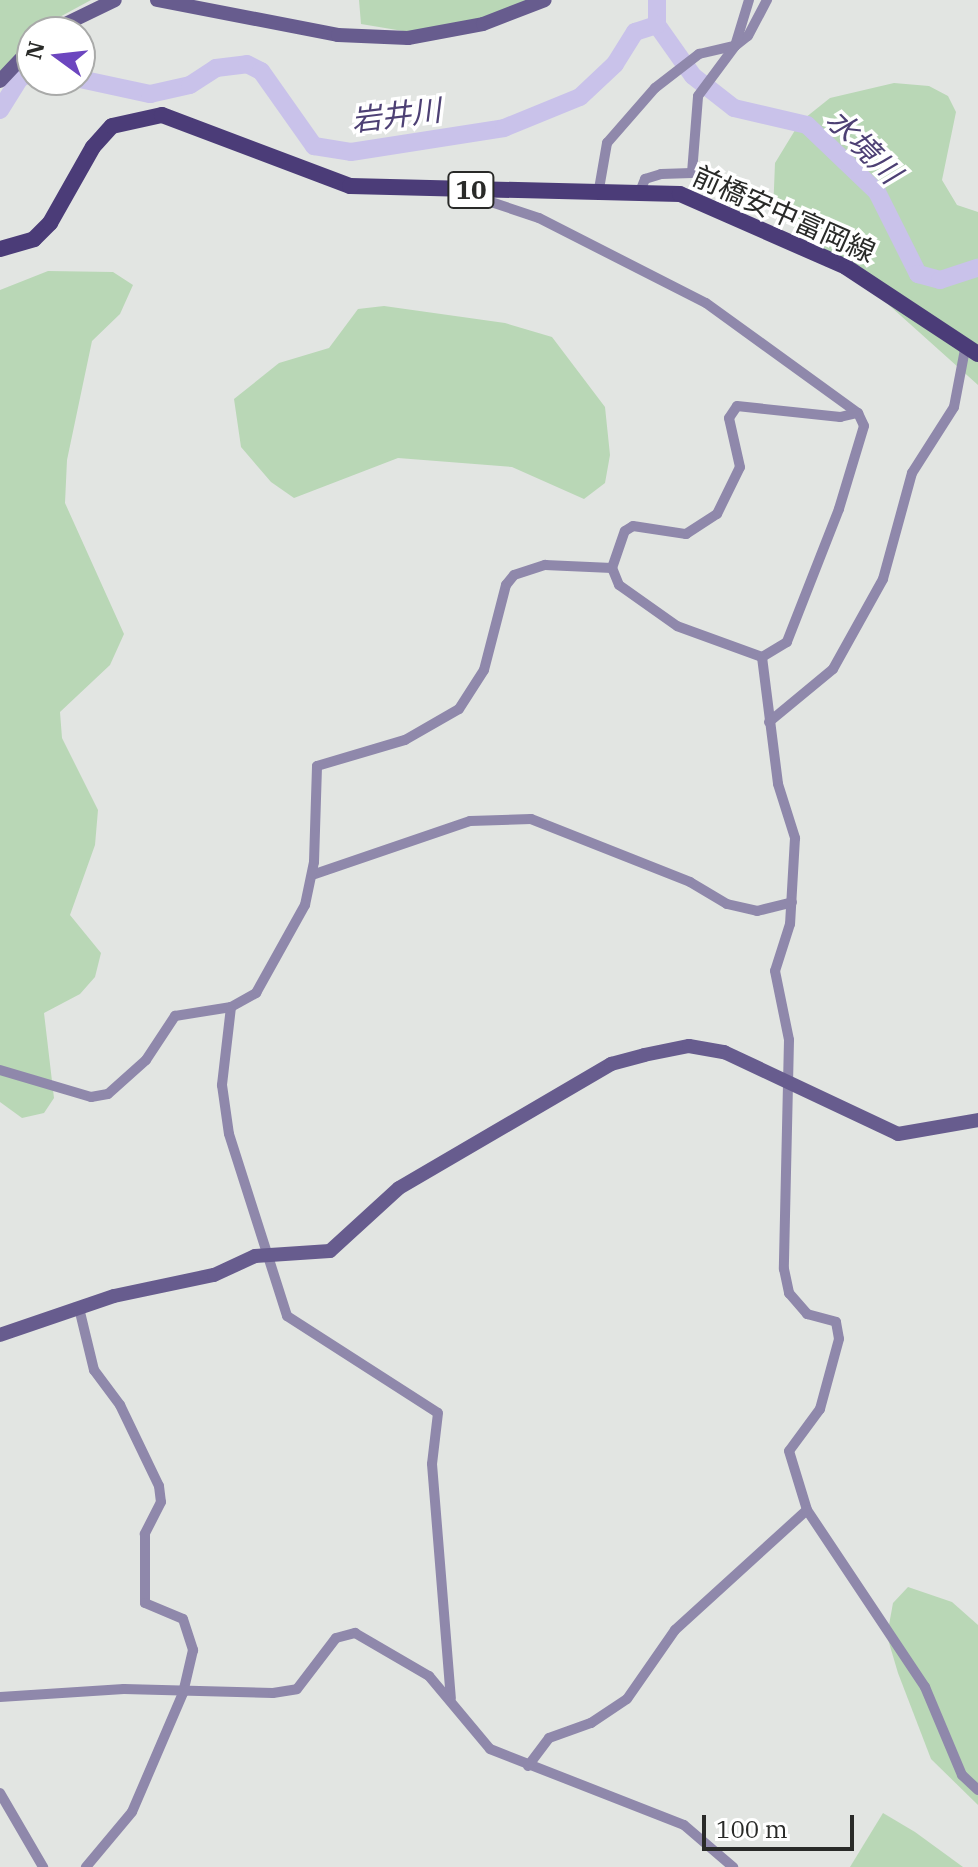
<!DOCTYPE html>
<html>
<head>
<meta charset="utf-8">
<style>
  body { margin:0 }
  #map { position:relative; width:978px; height:1867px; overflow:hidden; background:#e2e5e2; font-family:"IBM Plex Serif","Noto Sans JP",serif }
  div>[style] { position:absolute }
  .green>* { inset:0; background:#b9d7b6 }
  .river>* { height:18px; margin:-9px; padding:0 9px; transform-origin:9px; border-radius:9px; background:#c9c2ea }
  .street>* { height:10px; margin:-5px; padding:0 5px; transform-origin:5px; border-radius:5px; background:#8f88ab }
  .secondary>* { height:14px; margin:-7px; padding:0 7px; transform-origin:7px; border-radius:7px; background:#675c8e }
  .primary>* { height:16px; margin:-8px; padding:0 8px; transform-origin:8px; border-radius:8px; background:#4b3c78 }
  span { translate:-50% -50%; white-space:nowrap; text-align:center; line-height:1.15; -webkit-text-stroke:7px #fff; paint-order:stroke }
  .shield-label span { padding:2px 6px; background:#fff; border:2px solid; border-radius:6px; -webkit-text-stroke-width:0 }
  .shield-label { font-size:26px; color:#292a28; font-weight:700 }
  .street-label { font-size:28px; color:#292a28 }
  .water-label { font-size:30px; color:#4d4074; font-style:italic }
  .north { position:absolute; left:16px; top:16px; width:80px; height:80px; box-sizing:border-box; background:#fff; border:2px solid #a9aaa9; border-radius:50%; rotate:285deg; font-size:22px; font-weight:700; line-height:32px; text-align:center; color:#292a28 }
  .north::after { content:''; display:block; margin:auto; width:28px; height:36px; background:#6c46bf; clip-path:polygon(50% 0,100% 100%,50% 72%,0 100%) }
  .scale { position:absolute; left:702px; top:1815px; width:152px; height:36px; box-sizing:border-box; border:4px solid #292a28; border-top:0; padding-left:10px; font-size:24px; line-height:28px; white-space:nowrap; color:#292a28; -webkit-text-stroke:6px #fff; paint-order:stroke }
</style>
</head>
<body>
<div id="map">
  <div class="green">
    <div style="clip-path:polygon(0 0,91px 0,32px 32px,32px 41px,0 75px)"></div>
    <div style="clip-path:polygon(359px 0,530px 0,484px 18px,409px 32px,361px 24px)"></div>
    <div style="clip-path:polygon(894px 83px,929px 86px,948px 96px,956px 112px,942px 180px,957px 205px,978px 212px,978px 385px,832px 254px,773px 213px,775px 163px,800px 122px,830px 98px)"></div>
    <div style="clip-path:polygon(48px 271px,113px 272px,133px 285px,120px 314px,92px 341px,67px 460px,65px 503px,124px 634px,110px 665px,60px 712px,62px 738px,98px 810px,95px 845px,70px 915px,101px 953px,95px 977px,80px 994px,44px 1013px,54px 1098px,44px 1113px,22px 1118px,0 1102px,0 290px)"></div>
    <div style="clip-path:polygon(384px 306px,505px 323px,552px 337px,605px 407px,610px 455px,605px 483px,584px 499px,512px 467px,398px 458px,294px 498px,271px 482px,241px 447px,234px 399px,279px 363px,329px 348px,358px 309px)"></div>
    <div style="clip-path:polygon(908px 1587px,952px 1602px,978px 1625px,978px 1805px,931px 1759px,898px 1673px,887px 1636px,893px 1603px)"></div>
    <div style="clip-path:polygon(883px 1813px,915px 1832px,963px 1867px,850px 1867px)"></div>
  </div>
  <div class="river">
    <div style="left:657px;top:25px;width:62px;rotate:54.8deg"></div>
    <div style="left:693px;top:76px;width:52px;rotate:38deg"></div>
    <div style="left:734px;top:108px;width:75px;rotate:13.1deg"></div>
    <div style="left:807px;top:125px;width:97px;rotate:43.7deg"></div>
    <div style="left:877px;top:192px;width:92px;rotate:63.4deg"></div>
    <div style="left:918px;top:274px;width:23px;rotate:15deg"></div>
    <div style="left:940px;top:280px;width:40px;rotate:-18deg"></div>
    <div style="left:657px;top:25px;width:25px;rotate:-90deg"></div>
    <div style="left:80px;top:79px;width:72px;rotate:12.1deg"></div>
    <div style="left:150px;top:94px;width:41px;rotate:-12.7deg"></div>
    <div style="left:190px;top:85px;width:31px;rotate:-33deg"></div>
    <div style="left:216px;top:68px;width:31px;rotate:-7deg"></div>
    <div style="left:247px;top:64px;width:16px;rotate:27deg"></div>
    <div style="left:261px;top:71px;width:92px;rotate:54.8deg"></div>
    <div style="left:314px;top:146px;width:37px;rotate:9deg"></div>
    <div style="left:351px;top:152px;width:155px;rotate:-8.9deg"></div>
    <div style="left:504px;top:128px;width:82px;rotate:-22.2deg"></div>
    <div style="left:580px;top:97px;width:48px;rotate:-43.3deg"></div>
    <div style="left:615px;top:64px;width:38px;rotate:-58deg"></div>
    <div style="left:635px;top:32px;width:23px;rotate:-18deg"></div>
    <div style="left:0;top:110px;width:38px;rotate:-58deg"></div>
    <div style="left:20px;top:78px;width:13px;rotate:-23deg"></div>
  </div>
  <div class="street">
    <div style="left:599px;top:189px;width:47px;rotate:-80.1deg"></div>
    <div style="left:607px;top:143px;width:73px;rotate:-48.9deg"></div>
    <div style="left:655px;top:88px;width:56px;rotate:-37.7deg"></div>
    <div style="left:699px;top:54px;width:37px;rotate:-13deg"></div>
    <div style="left:735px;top:46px;width:16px;rotate:-38deg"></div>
    <div style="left:748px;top:36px;width:41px;rotate:-62.2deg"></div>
    <div style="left:641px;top:189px;width:11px;rotate:-68deg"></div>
    <div style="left:645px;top:179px;width:17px;rotate:-17deg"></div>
    <div style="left:661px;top:174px;width:31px;rotate:-2deg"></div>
    <div style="left:692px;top:173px;width:77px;rotate:-85.5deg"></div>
    <div style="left:698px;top:96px;width:62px;rotate:-53.5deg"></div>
    <div style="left:735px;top:46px;width:48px;rotate:-73.1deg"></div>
    <div style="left:478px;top:190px;width:8px;rotate:83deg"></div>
    <div style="left:479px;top:198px;width:63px;rotate:18.4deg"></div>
    <div style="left:539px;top:218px;width:187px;rotate:27deg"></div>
    <div style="left:706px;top:303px;width:188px;rotate:35.9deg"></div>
    <div style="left:858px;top:413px;width:14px;rotate:65deg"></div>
    <div style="left:864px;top:426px;width:87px;rotate:106.8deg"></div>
    <div style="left:839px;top:509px;width:143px;rotate:111.4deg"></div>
    <div style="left:787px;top:642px;width:29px;rotate:149deg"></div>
    <div style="left:762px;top:657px;width:90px;rotate:-160deg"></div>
    <div style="left:677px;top:626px;width:71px;rotate:-144.7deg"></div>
    <div style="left:619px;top:585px;width:18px;rotate:-112deg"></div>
    <div style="left:612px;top:568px;width:39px;rotate:-71deg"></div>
    <div style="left:625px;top:531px;width:9px;rotate:-32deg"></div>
    <div style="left:633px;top:526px;width:54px;rotate:8.6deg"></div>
    <div style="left:686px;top:534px;width:37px;rotate:-33deg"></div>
    <div style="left:717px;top:514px;width:52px;rotate:-63.9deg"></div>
    <div style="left:740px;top:467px;width:50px;rotate:-102.7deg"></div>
    <div style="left:729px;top:418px;width:14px;rotate:-56deg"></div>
    <div style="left:737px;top:406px;width:104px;rotate:6.1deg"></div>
    <div style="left:840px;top:417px;width:18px;rotate:-13deg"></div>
    <div style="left:762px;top:657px;width:128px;rotate:82.8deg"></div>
    <div style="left:778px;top:784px;width:57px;rotate:72.5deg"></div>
    <div style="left:795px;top:838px;width:86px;rotate:93.3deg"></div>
    <div style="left:790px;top:924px;width:49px;rotate:107.7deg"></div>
    <div style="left:775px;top:971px;width:70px;rotate:78.5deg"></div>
    <div style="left:789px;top:1040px;width:229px;rotate:91.3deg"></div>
    <div style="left:784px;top:1269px;width:25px;rotate:78deg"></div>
    <div style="left:789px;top:1293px;width:28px;rotate:49deg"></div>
    <div style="left:807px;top:1314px;width:30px;rotate:15deg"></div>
    <div style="left:836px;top:1322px;width:17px;rotate:80deg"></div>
    <div style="left:839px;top:1339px;width:73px;rotate:105.2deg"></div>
    <div style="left:820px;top:1409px;width:52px;rotate:126.4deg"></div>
    <div style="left:789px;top:1451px;width:62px;rotate:73deg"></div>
    <div style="left:807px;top:1510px;width:213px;rotate:56.3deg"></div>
    <div style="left:925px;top:1687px;width:95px;rotate:67.2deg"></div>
    <div style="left:962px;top:1775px;width:22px;rotate:43deg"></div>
    <div style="left:769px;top:722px;width:83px;rotate:-39.6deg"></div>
    <div style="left:833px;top:669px;width:103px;rotate:-60.9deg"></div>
    <div style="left:883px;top:579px;width:110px;rotate:-74.7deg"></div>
    <div style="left:912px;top:473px;width:78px;rotate:-57.5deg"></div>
    <div style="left:954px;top:407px;width:64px;rotate:-79.2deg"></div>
    <div style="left:312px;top:875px;width:167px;rotate:-18.9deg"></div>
    <div style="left:470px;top:821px;width:61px;rotate:-1.9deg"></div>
    <div style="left:531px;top:819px;width:171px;rotate:21.6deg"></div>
    <div style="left:690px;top:882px;width:43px;rotate:30.7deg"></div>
    <div style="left:727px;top:904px;width:31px;rotate:13deg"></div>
    <div style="left:757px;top:911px;width:36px;rotate:-14deg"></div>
    <div style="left:231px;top:1007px;width:79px;rotate:96.6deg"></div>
    <div style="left:222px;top:1085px;width:49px;rotate:81.9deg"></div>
    <div style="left:229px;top:1134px;width:191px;rotate:72.3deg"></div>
    <div style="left:287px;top:1316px;width:179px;rotate:32.7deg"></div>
    <div style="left:438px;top:1413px;width:51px;rotate:96.7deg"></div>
    <div style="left:432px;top:1464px;width:235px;rotate:85.4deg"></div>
    <div style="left:0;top:1070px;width:95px;rotate:16.5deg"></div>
    <div style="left:91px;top:1097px;width:17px;rotate:-10deg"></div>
    <div style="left:108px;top:1094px;width:51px;rotate:-41.8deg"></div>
    <div style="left:146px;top:1060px;width:53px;rotate:-56.6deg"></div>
    <div style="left:175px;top:1016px;width:57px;rotate:-9.1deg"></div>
    <div style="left:231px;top:1007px;width:29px;rotate:-29deg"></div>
    <div style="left:256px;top:993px;width:101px;rotate:-60.9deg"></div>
    <div style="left:305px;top:905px;width:44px;rotate:-78.2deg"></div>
    <div style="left:314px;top:862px;width:96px;rotate:-88.2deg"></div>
    <div style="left:317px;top:766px;width:92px;rotate:-16.5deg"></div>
    <div style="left:405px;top:740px;width:62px;rotate:-29.9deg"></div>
    <div style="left:459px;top:709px;width:46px;rotate:-57.3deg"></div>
    <div style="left:484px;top:670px;width:88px;rotate:-75.5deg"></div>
    <div style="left:506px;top:585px;width:13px;rotate:-51deg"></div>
    <div style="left:514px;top:575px;width:33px;rotate:-18deg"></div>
    <div style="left:545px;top:565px;width:67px;rotate:2.6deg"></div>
    <div style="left:79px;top:1308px;width:64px;rotate:76.4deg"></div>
    <div style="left:94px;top:1370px;width:44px;rotate:53.4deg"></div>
    <div style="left:120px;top:1405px;width:90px;rotate:64.3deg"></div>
    <div style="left:159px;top:1486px;width:16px;rotate:83deg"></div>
    <div style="left:161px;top:1502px;width:36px;rotate:117deg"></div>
    <div style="left:145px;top:1534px;width:69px;rotate:90deg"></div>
    <div style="left:145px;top:1603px;width:41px;rotate:22.8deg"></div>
    <div style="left:183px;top:1619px;width:33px;rotate:72deg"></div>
    <div style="left:193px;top:1650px;width:44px;rotate:103.1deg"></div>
    <div style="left:183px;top:1693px;width:129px;rotate:113.2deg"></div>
    <div style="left:132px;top:1812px;width:72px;rotate:129.9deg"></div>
    <div style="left:0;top:1697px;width:124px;rotate:-3.7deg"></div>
    <div style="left:124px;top:1689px;width:149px;rotate:1.5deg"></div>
    <div style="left:273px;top:1693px;width:24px;rotate:-9deg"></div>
    <div style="left:297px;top:1689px;width:64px;rotate:-52.6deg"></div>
    <div style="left:336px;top:1638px;width:20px;rotate:-15deg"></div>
    <div style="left:355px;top:1633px;width:86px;rotate:30.2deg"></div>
    <div style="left:429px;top:1676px;width:95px;rotate:50.1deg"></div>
    <div style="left:490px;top:1749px;width:208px;rotate:21.4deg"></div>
    <div style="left:684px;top:1825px;width:65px;rotate:40.6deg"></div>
    <div style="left:528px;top:1766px;width:35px;rotate:-53deg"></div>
    <div style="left:549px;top:1738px;width:45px;rotate:-19.7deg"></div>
    <div style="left:591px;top:1723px;width:43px;rotate:-33.7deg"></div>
    <div style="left:627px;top:1699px;width:84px;rotate:-55.2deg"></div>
    <div style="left:675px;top:1630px;width:178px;rotate:-42.3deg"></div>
    <div style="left:0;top:1793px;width:86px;rotate:59.8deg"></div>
  </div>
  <div class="secondary">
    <div style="left:157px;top:0;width:184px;rotate:10.9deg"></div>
    <div style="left:338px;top:35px;width:70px;rotate:2.5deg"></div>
    <div style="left:408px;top:38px;width:76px;rotate:-10.6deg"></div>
    <div style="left:483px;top:24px;width:66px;rotate:-21.2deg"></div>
    <div style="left:49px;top:32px;width:73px;rotate:-25.9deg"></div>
    <div style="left:0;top:81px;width:47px;rotate:-46.7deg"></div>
    <div style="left:0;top:1335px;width:120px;rotate:-18.9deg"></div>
    <div style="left:114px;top:1296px;width:102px;rotate:-11.9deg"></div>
    <div style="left:214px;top:1275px;width:45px;rotate:-24.9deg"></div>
    <div style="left:255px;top:1256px;width:75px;rotate:-3.8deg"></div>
    <div style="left:330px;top:1251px;width:93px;rotate:-42.4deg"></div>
    <div style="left:399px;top:1188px;width:246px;rotate:-30.3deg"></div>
    <div style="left:611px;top:1064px;width:34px;rotate:-15deg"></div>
    <div style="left:644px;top:1055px;width:46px;rotate:-11.3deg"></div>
    <div style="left:689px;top:1046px;width:36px;rotate:10deg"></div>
    <div style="left:724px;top:1052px;width:192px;rotate:25.2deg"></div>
    <div style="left:898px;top:1134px;width:81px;rotate:-9.9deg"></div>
  </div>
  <div class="primary">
    <div style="left:0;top:249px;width:35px;rotate:-16deg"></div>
    <div style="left:34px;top:239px;width:23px;rotate:-45deg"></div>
    <div style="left:50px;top:223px;width:87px;rotate:-60.5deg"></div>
    <div style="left:93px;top:147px;width:28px;rotate:-48deg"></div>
    <div style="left:112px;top:126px;width:51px;rotate:-12.4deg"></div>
    <div style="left:162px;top:115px;width:201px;rotate:20.7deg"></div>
    <div style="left:350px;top:186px;width:330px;rotate:1.4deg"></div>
    <div style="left:680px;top:194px;width:181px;rotate:23.7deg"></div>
    <div style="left:846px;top:267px;width:158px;rotate:33.4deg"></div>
  </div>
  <div class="shield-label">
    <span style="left:471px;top:190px">10</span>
  </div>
  <div class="street-label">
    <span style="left:784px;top:214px;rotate:24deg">前橋安中富岡線</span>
  </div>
  <div class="water-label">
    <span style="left:396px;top:115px;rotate:-7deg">岩井川</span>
    <span style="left:864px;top:146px;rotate:45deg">水境川</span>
  </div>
  <div class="north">N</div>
  <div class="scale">100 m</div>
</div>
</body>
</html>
